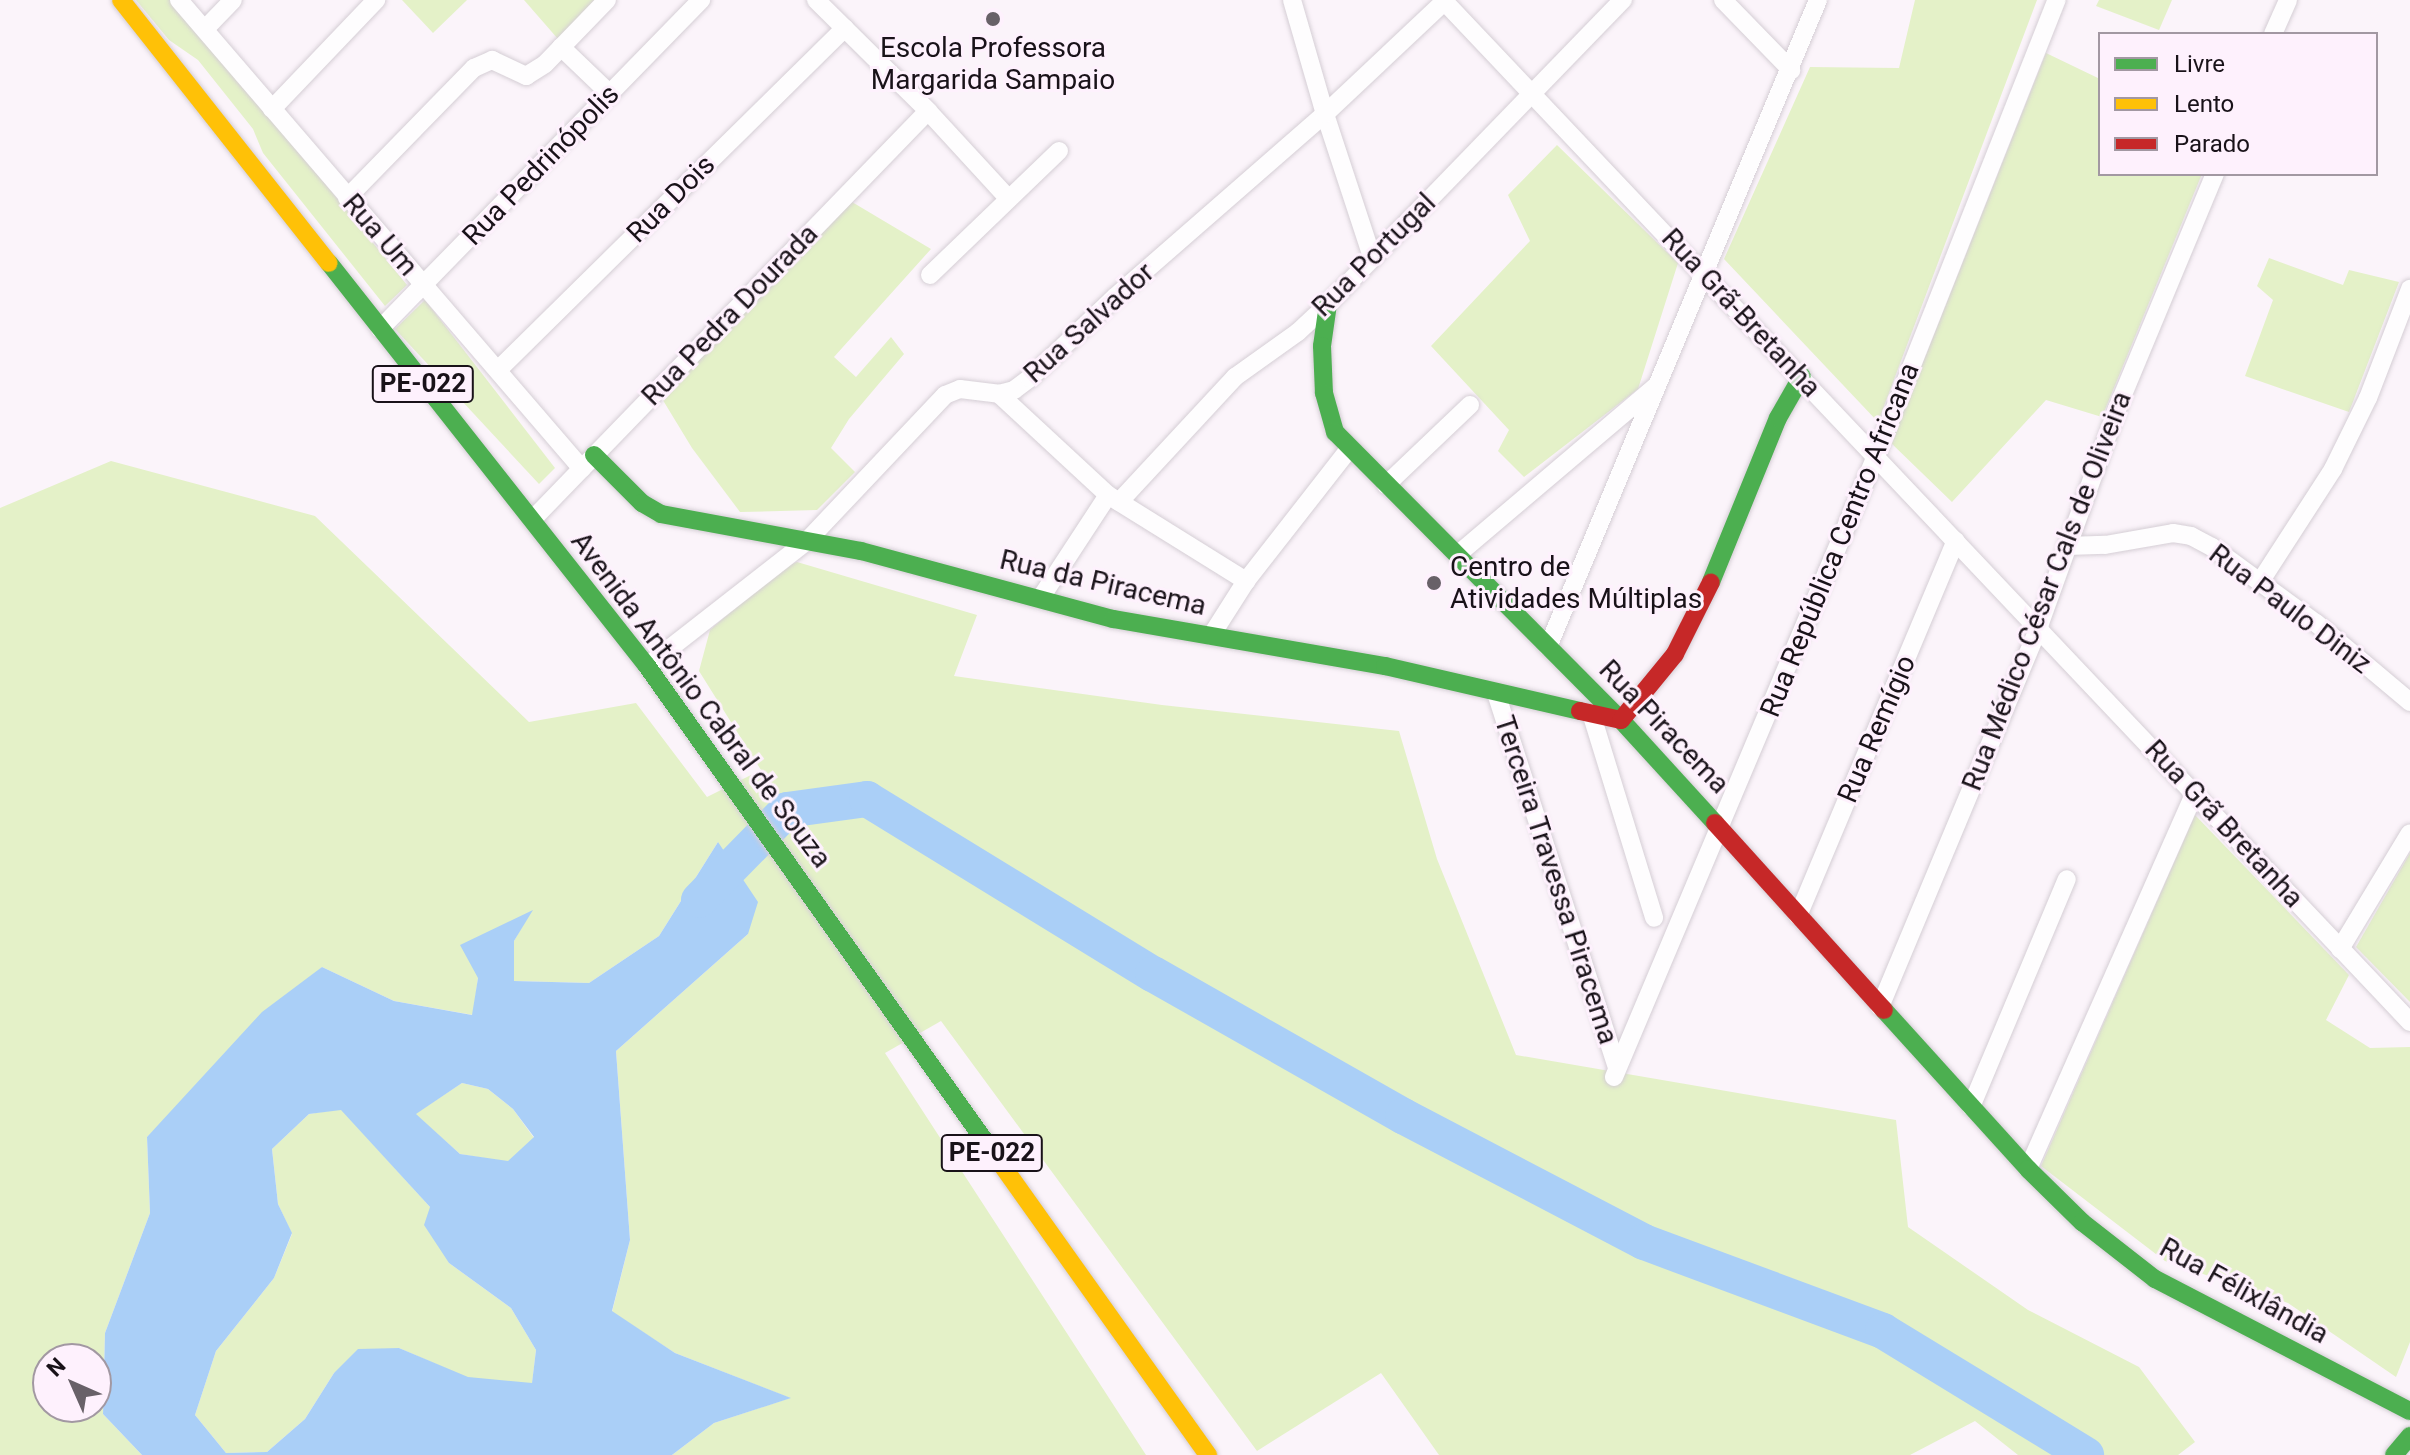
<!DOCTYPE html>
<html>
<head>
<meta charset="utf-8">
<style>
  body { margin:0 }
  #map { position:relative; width:2410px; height:1455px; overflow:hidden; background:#fbf4fa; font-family:Roboto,sans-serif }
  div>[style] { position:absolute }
  .green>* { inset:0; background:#e4f1c8 }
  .water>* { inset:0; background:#aacff7 }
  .river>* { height:36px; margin:-18px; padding:0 18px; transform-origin:18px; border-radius:18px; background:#aacff7 }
  .roads { filter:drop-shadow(0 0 2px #d5ced5) drop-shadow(0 0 2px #d5ced5) }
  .street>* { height:18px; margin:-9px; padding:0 9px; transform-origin:9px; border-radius:9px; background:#fefdfe }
  .fast>* { height:18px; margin:-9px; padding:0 9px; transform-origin:9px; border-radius:9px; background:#4caf50 }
  .slow>* { height:18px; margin:-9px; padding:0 9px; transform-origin:9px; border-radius:9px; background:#ffc107 }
  .jam>* { height:18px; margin:-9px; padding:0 9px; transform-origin:9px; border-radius:9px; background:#c62828 }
  .dots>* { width:22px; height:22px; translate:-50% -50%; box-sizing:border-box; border:4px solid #fef1fd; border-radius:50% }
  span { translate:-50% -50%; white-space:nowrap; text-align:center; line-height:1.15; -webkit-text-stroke:6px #fef1fd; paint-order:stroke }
  .shield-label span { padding:2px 6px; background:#fef1fd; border:2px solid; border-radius:6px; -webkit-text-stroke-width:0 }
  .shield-label { font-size:26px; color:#191219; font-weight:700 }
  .poi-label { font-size:28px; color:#191219 }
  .left { translate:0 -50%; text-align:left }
  .street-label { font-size:28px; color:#191219 }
  .legend { position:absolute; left:2098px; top:32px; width:280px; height:144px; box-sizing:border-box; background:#fef1fd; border:2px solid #a298a2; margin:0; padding:10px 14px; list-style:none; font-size:24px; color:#191219 }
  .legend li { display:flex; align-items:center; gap:16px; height:40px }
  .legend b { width:40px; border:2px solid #a298a2 }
  .north { position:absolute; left:32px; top:1343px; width:80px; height:80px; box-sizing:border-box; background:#fef1fd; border:2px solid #a298a2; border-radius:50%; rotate:315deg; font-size:22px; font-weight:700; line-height:32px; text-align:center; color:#191219 }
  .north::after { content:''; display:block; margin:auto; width:28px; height:36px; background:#686168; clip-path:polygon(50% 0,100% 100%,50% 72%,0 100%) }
</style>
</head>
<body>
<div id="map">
  <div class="green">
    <div style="clip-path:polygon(136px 0,172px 0,217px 50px,407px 285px,385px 306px,263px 153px,253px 129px,198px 60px,169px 40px)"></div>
    <div style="clip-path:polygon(402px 0,467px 0,433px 33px)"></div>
    <div style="clip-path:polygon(524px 0,597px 0,558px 39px)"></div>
    <div style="clip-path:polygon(1915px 0,2037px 0,1878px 422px,1724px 259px,1810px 67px,1899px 68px)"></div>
    <div style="clip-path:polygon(2099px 0,2172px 0,2159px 30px,2096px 6px)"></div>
    <div style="clip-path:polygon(2046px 53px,2100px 79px,2100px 174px,2202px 174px,2102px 417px,2046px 400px,1952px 502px,1891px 443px)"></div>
    <div style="clip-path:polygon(1557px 145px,1678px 263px,1638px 389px,1524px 477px,1498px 451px,1509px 430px,1431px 346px,1530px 241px,1508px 195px)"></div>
    <div style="clip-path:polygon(852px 202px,931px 249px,834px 357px,856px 377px,891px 337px,904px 354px,849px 419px,831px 448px,855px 472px,817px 510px,740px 512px,692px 448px,661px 397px)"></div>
    <div style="clip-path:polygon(2269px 258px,2343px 285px,2349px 270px,2399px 282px,2349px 412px,2245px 376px,2273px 300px,2257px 286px)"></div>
    <div style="clip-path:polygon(425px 300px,555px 468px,539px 484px,395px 329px)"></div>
    <div style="clip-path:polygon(evenodd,111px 461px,315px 516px,529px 722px,636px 703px,707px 797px,761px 770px,699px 671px,710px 630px,779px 569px,797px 562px,977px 615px,954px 676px,1162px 705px,1399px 731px,1437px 859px,1516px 1055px,1896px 1120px,1908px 1227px,2028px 1310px,2139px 1367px,2195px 1442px,2178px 1455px,2018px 1455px,1975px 1421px,1910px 1455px,1439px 1455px,1381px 1373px,1257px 1451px,941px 1021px,885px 1053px,1146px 1455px,672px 1455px,714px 1423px,790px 1398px,675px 1353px,612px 1312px,630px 1240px,616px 1051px,748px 934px,718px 842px,659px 936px,589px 983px,514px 981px,514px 941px,531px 911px,478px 978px,473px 1015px,394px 1001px,322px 967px,147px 1137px,150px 1213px,105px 1333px,103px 1414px,142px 1455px,0 1455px,0 508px,111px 461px,48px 1359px,96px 1359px,96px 1407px,48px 1407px,48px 1359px)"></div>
    <div style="clip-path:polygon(2195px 815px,2349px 975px,2326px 1020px,2370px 1048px,2410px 1047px,2410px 1342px,2396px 1377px,2288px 1303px,2165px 1261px,2041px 1166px)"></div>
    <div style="clip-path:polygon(2410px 853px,2410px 1002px,2356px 947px)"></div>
    <div style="clip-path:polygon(462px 1083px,488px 1089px,513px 1109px,534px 1138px,508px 1162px,460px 1154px,415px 1114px)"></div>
    <div style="clip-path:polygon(341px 1109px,430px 1207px,449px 1263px,511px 1308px,536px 1350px,532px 1384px,468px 1378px,399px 1348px,334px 1373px,305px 1419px,267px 1452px,226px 1453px,195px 1415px,216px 1351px,274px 1278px,292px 1234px,278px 1204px,272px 1149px,309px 1114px)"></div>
  </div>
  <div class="water">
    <div style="clip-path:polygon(evenodd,718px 842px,758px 902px,748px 934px,616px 1051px,630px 1240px,612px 1311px,675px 1353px,791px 1398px,714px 1423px,672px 1455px,142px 1455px,103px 1414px,105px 1333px,150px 1213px,147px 1137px,262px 1012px,322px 967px,394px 1001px,472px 1015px,478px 978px,460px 945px,533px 910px,514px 941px,514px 981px,589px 983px,659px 936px,718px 842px,462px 1083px,488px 1089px,513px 1109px,534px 1137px,508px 1161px,460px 1154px,416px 1114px,462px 1083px,718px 842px,341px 1110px,430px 1207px,424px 1225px,449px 1263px,511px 1308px,536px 1350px,532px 1383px,468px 1377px,399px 1348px,358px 1349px,334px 1373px,305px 1419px,267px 1452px,226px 1453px,195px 1415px,216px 1351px,274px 1278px,292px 1233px,278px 1204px,272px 1149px,309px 1114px,341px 1110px)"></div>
  </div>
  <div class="river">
    <div style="left:699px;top:900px;width:126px;rotate:-45.6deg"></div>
    <div style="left:787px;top:810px;width:81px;rotate:-7.8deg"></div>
    <div style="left:867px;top:799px;width:335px;rotate:31.5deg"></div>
    <div style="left:1153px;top:974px;width:288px;rotate:29.6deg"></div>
    <div style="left:1403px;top:1116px;width:272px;rotate:27.6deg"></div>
    <div style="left:1644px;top:1242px;width:255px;rotate:20.4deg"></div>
    <div style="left:1883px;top:1331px;width:238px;rotate:31.4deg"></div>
  </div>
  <div class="roads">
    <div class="street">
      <div style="left:179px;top:0;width:618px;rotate:49.33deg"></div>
      <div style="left:816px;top:0;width:158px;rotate:44.7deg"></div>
      <div style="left:928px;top:111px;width:118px;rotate:47.4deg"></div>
      <div style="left:1292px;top:0;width:119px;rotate:73.9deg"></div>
      <div style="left:1325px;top:114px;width:151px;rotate:71.8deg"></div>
      <div style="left:1443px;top:0;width:1407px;rotate:46.58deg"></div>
      <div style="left:1723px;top:0;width:98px;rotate:45.8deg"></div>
      <div style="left:205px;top:29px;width:40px;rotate:-46deg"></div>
      <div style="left:2273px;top:34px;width:37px;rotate:-66deg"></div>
      <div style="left:561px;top:47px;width:68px;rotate:43.8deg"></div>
      <div style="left:272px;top:109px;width:151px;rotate:-46.3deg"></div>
      <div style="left:347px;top:198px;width:182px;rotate:-45.7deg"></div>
      <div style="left:474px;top:68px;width:20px;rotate:-24deg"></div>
      <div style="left:492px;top:60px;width:38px;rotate:25deg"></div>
      <div style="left:526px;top:76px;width:22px;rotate:-32deg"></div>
      <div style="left:545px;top:64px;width:89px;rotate:-45.9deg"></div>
      <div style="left:930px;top:275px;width:179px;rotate:-43.9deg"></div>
      <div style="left:380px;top:329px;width:460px;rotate:-45.7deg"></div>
      <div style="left:498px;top:370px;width:487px;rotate:-44.6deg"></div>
      <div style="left:999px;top:394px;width:149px;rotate:42.8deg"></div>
      <div style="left:1108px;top:495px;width:163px;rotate:31.9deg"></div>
      <div style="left:1386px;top:485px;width:116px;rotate:-43.6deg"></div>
      <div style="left:1119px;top:502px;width:171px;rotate:-47.1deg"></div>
      <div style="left:1235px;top:377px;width:77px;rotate:-35.5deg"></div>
      <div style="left:1298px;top:332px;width:41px;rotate:-43deg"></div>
      <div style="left:1328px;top:304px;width:424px;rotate:-45.9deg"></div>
      <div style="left:532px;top:520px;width:569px;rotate:-45.93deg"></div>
      <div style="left:2067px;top:546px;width:38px;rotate:-2deg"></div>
      <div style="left:2105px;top:545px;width:69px;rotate:-10deg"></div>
      <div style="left:2173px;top:533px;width:18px;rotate:9deg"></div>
      <div style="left:2191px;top:536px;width:24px;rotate:28deg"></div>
      <div style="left:2212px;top:547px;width:129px;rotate:36.2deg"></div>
      <div style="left:2316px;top:623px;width:123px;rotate:40deg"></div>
      <div style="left:1457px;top:555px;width:261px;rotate:-40.3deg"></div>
      <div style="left:2260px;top:582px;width:135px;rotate:-57.1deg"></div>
      <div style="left:2333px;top:469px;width:79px;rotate:-63.8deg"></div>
      <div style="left:2368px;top:398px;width:117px;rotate:-68.9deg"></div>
      <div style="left:1040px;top:599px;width:124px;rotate:-56.8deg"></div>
      <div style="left:1211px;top:636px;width:65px;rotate:-57.5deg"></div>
      <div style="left:1246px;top:581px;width:167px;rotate:-52deg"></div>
      <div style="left:1548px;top:647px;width:701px;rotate:-67.35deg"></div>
      <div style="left:647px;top:666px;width:203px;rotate:-38deg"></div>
      <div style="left:807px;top:541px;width:201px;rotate:-46.6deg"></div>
      <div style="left:945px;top:395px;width:16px;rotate:-22deg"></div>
      <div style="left:960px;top:389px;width:39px;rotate:7deg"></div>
      <div style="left:999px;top:394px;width:16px;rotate:-15deg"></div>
      <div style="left:1014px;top:390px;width:20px;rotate:-37deg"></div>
      <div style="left:1030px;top:378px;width:117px;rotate:-43.6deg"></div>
      <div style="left:1115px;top:297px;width:279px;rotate:-41.1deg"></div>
      <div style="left:1325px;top:114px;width:165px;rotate:-43.3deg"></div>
      <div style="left:1496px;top:693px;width:394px;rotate:72.1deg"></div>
      <div style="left:1592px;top:716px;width:211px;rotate:72.9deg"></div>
      <div style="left:1798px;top:916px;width:407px;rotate:-67.2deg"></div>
      <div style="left:2340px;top:949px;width:135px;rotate:-58.9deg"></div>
      <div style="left:1880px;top:1007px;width:413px;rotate:-67.3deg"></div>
      <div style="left:2039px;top:626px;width:231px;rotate:-70.2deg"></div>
      <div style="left:2117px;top:409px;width:255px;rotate:-67.4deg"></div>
      <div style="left:1614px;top:1077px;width:674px;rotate:-67.13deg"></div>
      <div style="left:1876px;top:456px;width:491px;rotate:-68.4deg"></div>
      <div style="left:1971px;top:1107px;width:247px;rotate:-67.2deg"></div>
      <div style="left:2028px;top:1169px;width:412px;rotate:-66.1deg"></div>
    </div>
    <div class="fast">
      <div style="left:329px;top:263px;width:513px;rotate:51.72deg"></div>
      <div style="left:647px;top:666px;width:587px;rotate:54.58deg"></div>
      <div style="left:1328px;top:304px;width:42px;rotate:98.1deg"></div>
      <div style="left:1322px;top:346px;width:47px;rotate:87.6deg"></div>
      <div style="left:1324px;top:393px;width:41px;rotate:74.2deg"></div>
      <div style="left:1335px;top:432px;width:406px;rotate:45.2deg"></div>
      <div style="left:1621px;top:720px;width:139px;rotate:47.6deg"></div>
      <div style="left:594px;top:455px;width:68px;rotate:45deg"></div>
      <div style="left:642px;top:503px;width:22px;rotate:30deg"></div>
      <div style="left:661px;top:514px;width:203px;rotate:10.5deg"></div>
      <div style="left:861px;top:551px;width:261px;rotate:15.1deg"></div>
      <div style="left:1113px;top:619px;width:276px;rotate:9.8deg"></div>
      <div style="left:1385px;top:666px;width:200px;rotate:13deg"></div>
      <div style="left:1711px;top:582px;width:177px;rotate:-67.8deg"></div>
      <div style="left:1778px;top:418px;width:48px;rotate:-60.3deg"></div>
      <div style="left:1884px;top:1010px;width:215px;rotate:47.8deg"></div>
      <div style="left:2028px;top:1169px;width:76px;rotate:44.5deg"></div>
      <div style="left:2082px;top:1222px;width:93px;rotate:38deg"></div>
      <div style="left:2155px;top:1279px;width:287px;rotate:27.4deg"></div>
      <div style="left:2394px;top:1455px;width:25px;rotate:-50deg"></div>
    </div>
    <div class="slow">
      <div style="left:121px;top:0;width:335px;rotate:51.7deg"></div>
      <div style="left:987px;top:1144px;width:382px;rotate:54.6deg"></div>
    </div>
    <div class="jam">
      <div style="left:1580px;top:711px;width:42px;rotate:12.4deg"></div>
      <div style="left:1621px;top:720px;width:85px;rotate:-50.7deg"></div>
      <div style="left:1675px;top:654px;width:80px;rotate:-63.4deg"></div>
      <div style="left:1715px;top:823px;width:252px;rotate:47.9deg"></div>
    </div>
  </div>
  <div class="dots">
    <div style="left:993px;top:19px;background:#686168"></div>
    <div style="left:1434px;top:583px;background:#686168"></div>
  </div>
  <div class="shield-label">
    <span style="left:423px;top:384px">PE-022</span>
    <span style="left:992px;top:1153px">PE-022</span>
  </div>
  <div class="poi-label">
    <span style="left:993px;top:64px">Escola Professora<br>Margarida Sampaio</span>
    <span class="left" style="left:1450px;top:583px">Centro de<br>Atividades Múltiplas</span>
  </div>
  <div class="street-label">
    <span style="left:541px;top:165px;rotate:-46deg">Rua Pedrinópolis</span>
    <span style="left:671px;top:199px;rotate:-45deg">Rua Dois</span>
    <span style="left:380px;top:235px;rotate:49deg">Rua Um</span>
    <span style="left:1374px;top:255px;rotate:-45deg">Rua Portugal</span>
    <span style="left:1741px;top:313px;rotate:47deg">Rua Grã-Bretanha</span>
    <span style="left:730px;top:315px;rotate:-46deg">Rua Pedra Dourada</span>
    <span style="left:1089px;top:323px;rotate:-42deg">Rua Salvador</span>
    <span style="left:1840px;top:540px;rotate:-68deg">Rua República Centro Africana</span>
    <span style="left:1103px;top:583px;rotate:13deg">Rua da Piracema</span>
    <span style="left:2047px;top:591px;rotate:-69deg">Rua Médico César Cals de Oliveira</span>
    <span style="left:2290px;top:609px;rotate:37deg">Rua Paulo Diniz</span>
    <span style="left:701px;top:700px;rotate:53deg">Avenida Antônio Cabral de Souza</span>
    <span style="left:1664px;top:727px;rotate:46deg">Rua Piracema</span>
    <span style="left:1877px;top:729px;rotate:-67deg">Rua Remígio</span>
    <span style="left:2224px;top:824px;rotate:47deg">Rua Grã Bretanha</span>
    <span style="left:1556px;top:880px;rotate:72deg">Terceira Travessa Piracema</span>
    <span style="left:2244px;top:1291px;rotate:29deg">Rua Félixlândia</span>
  </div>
  <ul class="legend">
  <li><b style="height:10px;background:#4caf50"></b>Livre</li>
  <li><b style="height:10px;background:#ffc107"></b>Lento</li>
  <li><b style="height:10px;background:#c62828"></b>Parado</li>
  </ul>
  <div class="north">N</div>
</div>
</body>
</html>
